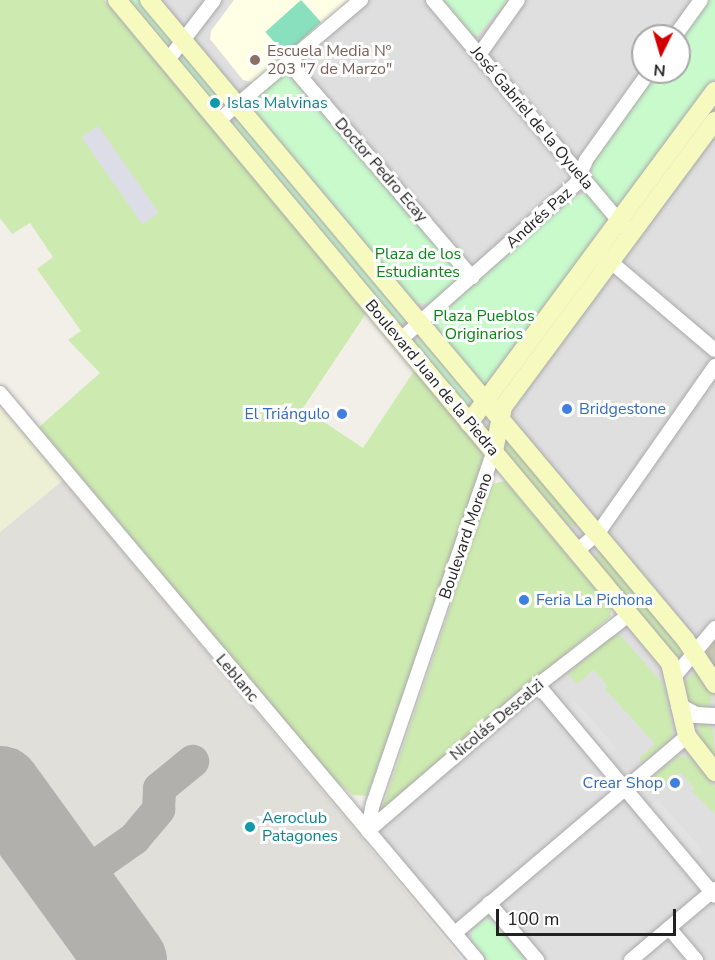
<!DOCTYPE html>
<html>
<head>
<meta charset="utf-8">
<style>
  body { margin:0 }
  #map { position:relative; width:715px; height:960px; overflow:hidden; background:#f2efe9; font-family:"Nunito Sans",sans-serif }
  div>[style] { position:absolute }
  .residential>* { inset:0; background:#e0dfdf }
  .education>* { inset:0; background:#ffffe5 }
  .airport>* { inset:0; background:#e1dfda }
  .construction>* { inset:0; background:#c7c7b4 }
  .farmland>* { inset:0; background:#eef0d5 }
  .grass>* { inset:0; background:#cdebb0 }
  .park>* { inset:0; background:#c8facc }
  .pitch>* { inset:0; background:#88e0be; transform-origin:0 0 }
  .parking>* { inset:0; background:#e2e2e2; transform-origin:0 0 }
  .plaza>* { inset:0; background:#dddde8; transform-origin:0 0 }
  .taxiway>* { height:33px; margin:-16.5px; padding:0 16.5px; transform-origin:16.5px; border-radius:16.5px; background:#b1b0ac }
  .runway>* { height:81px; margin:-40.5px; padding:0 40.5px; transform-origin:40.5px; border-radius:40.5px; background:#b1b0ac }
  .roads { filter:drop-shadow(0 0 2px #a9a9a9) drop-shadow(0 0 2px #a9a9a9) }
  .minor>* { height:14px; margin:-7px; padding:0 7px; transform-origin:7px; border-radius:7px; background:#fff }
  .tertiary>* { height:16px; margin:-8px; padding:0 8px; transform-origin:8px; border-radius:8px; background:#fff }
  .secondary>* { height:18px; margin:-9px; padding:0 9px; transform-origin:9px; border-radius:9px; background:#f7fabf }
  .dots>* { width:16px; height:16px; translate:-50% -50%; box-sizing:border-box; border:3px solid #fff; border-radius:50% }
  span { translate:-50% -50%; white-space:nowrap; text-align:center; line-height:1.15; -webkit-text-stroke:6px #fff; paint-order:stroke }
  .education-label { font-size:16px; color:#785e54 }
  .left { translate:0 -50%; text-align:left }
  .culture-label { font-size:16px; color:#0d838f }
  .street-label { font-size:16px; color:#222 }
  .park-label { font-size:16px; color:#0c8416 }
  .shop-label { font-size:16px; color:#366cbe }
  .right { translate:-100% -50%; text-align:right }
  .north { position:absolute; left:631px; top:24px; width:60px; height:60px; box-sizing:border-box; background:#fff; border:2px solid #a7a7a7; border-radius:50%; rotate:185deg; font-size:16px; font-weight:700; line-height:24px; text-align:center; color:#222 }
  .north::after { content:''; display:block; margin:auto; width:21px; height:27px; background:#d40000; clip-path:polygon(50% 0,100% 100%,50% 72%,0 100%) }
  .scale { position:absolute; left:496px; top:909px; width:180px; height:27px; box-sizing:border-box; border:3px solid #222; border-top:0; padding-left:8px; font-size:18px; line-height:21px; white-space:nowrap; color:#222; -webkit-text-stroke:4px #fff; paint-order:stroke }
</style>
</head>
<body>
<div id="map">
  <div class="residential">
    <div style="clip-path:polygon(evenodd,117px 0,715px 0,715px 960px,477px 960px,368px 831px,630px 614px,117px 0,643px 36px,679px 36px,679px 72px,643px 72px,643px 36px)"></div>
  </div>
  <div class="education">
    <div style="clip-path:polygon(234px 0,354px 0,255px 83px,243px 80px,210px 39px,211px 31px)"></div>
  </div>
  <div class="airport">
    <div style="clip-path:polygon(63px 480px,368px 846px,462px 960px,0 960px,0 532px)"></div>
  </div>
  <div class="construction">
    <div style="clip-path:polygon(715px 637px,715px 671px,708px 661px,707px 652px)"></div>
  </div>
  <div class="farmland">
    <div style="clip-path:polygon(0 407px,63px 480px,0 532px)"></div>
  </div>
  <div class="grass">
    <div style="clip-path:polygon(0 0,104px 0,367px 312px,303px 408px,363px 448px,414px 371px,482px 448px,484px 472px,367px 796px,353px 795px,332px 778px,39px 427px,100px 373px,68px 340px,81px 331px,37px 269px,53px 257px,30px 223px,12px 234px,0 218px)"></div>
    <div style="clip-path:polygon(509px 442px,577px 523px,576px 526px,569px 525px,505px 451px)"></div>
    <div style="clip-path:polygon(505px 481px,610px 606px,611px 616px,382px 809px,492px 484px)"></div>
    <div style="clip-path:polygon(600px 550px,690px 654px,682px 664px,595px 559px)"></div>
    <div style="clip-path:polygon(620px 635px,663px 684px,673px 730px,670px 740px,642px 762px,639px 758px,655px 744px,605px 689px,608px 687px,594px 670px,577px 684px,568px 674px,610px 637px)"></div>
    <div style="clip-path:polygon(694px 672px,703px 676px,712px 693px,710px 709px,690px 707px,684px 683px)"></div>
    <div style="clip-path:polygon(698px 719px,713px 729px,715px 758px,699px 740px)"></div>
    <div style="clip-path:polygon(679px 756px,689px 757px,715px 787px,715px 814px,692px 791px,694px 788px,680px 772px,663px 786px,654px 776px)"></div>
  </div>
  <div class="park">
    <div style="clip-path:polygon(122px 0,140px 0,170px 35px,169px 46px,164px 47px)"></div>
    <div style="clip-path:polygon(443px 0,508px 0,477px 36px,471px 34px)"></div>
    <div style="clip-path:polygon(708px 0,715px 0,715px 79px,621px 205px,615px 207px,591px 178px,591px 162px,656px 72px,679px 72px,679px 41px)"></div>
    <div style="clip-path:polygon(184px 55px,225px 102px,223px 106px,215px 107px,179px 60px)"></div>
    <div style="clip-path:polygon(289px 75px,457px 268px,452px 286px,429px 304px,416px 303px,257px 114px,254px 106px,257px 97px,280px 77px)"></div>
    <div style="clip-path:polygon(238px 119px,406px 320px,403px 323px,396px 324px,232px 128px)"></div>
    <div style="clip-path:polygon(583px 194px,592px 196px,606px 214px,607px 223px,488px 384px,482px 384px,435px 327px,434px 320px,574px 197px)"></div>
    <div style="clip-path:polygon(416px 339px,423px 339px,474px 400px,471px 404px,463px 404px,415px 346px)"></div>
    <div style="clip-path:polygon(485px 919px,494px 922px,525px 960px,488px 960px,473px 942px,471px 932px)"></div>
  </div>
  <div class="pitch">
    <div style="left:301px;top:0;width:30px;height:48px;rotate:48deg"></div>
  </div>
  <div class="parking">
    <div style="left:575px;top:700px;width:65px;height:12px;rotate:49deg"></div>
    <div style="left:658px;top:799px;width:69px;height:12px;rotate:49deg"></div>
  </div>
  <div class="plaza">
    <div style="left:98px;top:126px;width:106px;height:20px;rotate:55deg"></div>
  </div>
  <div class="taxiway">
    <div style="left:70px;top:883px;width:78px;rotate:-35.1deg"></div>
    <div style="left:134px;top:838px;width:38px;rotate:-50deg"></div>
    <div style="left:158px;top:809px;width:21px;rotate:-87deg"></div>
    <div style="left:159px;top:788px;width:43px;rotate:-39.3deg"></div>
  </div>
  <div class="runway">
    <div style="left:0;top:786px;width:215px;rotate:54.1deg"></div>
  </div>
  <div class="roads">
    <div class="minor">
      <div style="left:433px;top:0;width:298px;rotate:49.9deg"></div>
      <div style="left:675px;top:36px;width:44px;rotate:-54.2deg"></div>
      <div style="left:479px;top:55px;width:67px;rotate:-54.7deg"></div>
      <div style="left:168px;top:60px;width:76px;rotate:-52.5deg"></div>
      <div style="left:289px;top:63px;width:282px;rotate:49.5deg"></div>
      <div style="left:217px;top:122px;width:189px;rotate:-40.3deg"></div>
      <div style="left:604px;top:256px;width:145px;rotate:40.3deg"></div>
      <div style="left:400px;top:340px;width:235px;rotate:-41.6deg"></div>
      <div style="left:576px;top:184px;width:26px;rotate:-67deg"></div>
      <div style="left:586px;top:160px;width:108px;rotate:-54.4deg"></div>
      <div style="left:0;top:393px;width:741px;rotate:49.93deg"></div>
      <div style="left:579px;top:549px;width:25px;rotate:-40deg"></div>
      <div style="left:598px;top:533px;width:204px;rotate:-55deg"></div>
      <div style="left:674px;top:677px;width:64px;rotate:-50.1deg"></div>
      <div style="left:538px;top:685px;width:275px;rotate:50deg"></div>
      <div style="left:368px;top:831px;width:27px;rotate:-80deg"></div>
      <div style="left:373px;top:804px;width:373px;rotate:-71.1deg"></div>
      <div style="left:368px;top:831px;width:224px;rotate:-40.7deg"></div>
      <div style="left:538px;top:685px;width:116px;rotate:-37.7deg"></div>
      <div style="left:489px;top:903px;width:75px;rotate:49.9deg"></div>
      <div style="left:669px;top:928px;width:42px;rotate:49.8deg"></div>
      <div style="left:455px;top:933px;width:304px;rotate:-40.3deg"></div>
      <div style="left:631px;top:960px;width:110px;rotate:-40.2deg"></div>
    </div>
    <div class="tertiary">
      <div style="left:679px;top:706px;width:19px;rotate:28deg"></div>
      <div style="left:696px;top:715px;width:19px;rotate:3deg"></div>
    </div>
    <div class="secondary">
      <div style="left:117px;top:0;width:863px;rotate:50.17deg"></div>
      <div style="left:670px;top:663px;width:75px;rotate:76.9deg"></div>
      <div style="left:687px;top:736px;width:46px;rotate:52.1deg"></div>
      <div style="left:149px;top:0;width:834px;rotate:50.01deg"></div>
      <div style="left:685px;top:639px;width:54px;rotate:56.3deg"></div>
      <div style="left:469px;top:423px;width:413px;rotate:-53.5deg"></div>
      <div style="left:494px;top:451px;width:45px;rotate:-78.4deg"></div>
      <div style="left:503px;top:407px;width:356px;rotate:-53.5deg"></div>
    </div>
  </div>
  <div class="dots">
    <div style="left:255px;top:60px;background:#8d6e63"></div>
    <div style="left:215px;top:103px;background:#0f9aa8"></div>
    <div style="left:567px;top:409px;background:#3f7fe0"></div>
    <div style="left:342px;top:414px;background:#3f7fe0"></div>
    <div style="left:524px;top:600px;background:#3f7fe0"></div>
    <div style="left:675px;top:783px;background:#3f7fe0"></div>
    <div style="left:250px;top:827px;background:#0f9aa8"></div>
  </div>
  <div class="education-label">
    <span class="left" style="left:267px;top:60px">Escuela Media Nº<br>203 "7 de Marzo"</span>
  </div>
  <div class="culture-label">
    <span class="left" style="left:227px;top:103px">Islas Malvinas</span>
    <span class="left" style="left:262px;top:827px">Aeroclub<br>Patagones</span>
  </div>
  <div class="street-label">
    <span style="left:532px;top:118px;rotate:50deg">José Gabriel de la Oyuela</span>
    <span style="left:381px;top:170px;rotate:49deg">Doctor Pedro Ecay</span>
    <span style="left:539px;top:218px;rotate:-42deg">Andrés Paz</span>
    <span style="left:432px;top:378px;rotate:50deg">Boulevard Juan de la Piedra</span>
    <span style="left:466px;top:536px;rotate:-71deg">Boulevard Moreno</span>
    <span style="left:237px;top:678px;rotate:50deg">Leblanc</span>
    <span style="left:497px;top:720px;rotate:-40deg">Nicolás Descalzi</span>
  </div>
  <div class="park-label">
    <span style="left:418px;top:263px">Plaza de los<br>Estudiantes</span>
    <span style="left:484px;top:325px">Plaza Pueblos<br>Originarios</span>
  </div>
  <div class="shop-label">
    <span class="left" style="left:579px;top:409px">Bridgestone</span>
    <span class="right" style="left:330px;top:414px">El Triángulo</span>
    <span class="left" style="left:536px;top:600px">Feria La Pichona</span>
    <span class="right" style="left:663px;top:783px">Crear Shop</span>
  </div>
  <div class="north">N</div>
  <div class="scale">100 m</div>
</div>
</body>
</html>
